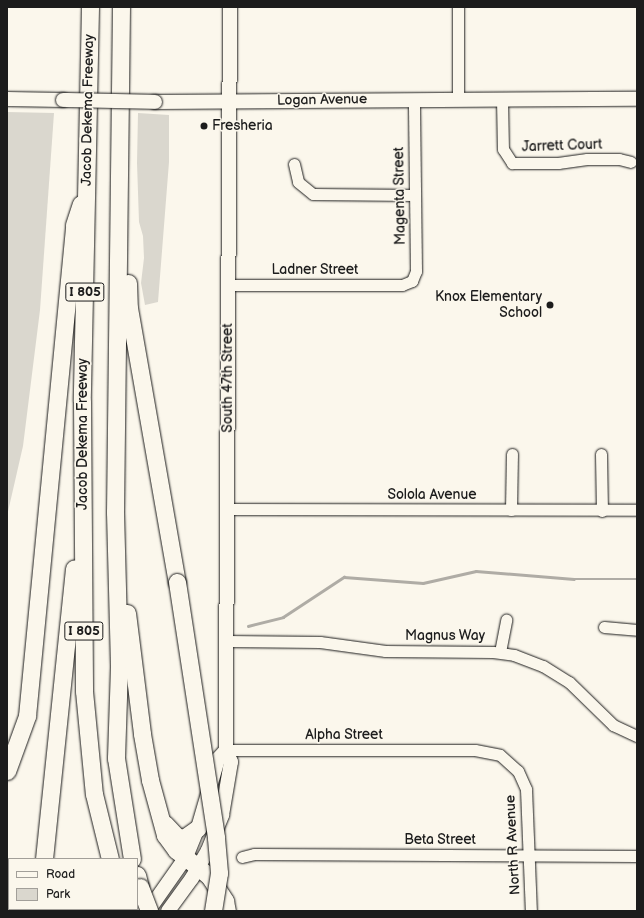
<!DOCTYPE html>
<html>
<head>
<meta charset="utf-8">
<style>
  body { margin:0 }
  #map { position:relative; width:644px; height:918px; overflow:hidden; background:#fbf7ec; font-family:"Balsamiq Sans",sans-serif }
  div>[style] { position:absolute }
  .green>* { inset:0; background:#dad7ce }
  .stream>* { height:2.5px; margin:-1.25px; padding:0 1.25px; transform-origin:1.25px; border-radius:1.25px; background:#afaca5 }
  .roads { filter:drop-shadow(0 0 1px #1c1c1c) drop-shadow(0 0 1px #1c1c1c) }
  .minor>* { height:11px; margin:-5.5px; padding:0 5.5px; transform-origin:5.5px; border-radius:5.5px; background:#fbf7ec }
  .major>* { height:14px; margin:-7px; padding:0 7px; transform-origin:7px; border-radius:7px; background:#fbf7ec }
  .highway>* { height:17px; margin:-8.5px; padding:0 8.5px; transform-origin:8.5px; border-radius:8.5px; background:#fbf7ec }
  .bridges { filter:drop-shadow(0 0 1px #1c1c1c) drop-shadow(0 0 1px #1c1c1c) }
  .major-bridge>* { height:14px; margin:-7px; padding:0 7px; transform-origin:7px; border-radius:7px; background:#fbf7ec }
  .highway-bridge>* { height:17px; margin:-8.5px; padding:0 8.5px; transform-origin:8.5px; border-radius:8.5px; background:#fbf7ec }
  .dots>* { width:11px; height:11px; translate:-50% -50%; box-sizing:border-box; border:2px solid #fbf7ec; border-radius:50% }
  span { translate:-50% -50%; white-space:nowrap; text-align:center; line-height:1.15; -webkit-text-stroke:3px #fbf7ec; paint-order:stroke }
  .shield-label span { padding:1px 3px; background:#fbf7ec; border:1px solid; border-radius:3px; -webkit-text-stroke-width:0 }
  .shield-label { font-size:13px; color:#1c1c1c; font-weight:700 }
  .street-label { font-size:14px; color:#1c1c1c }
  .poi-label { font-size:14px; color:#1c1c1c }
  .left { translate:0 -50%; text-align:left }
  .right { translate:-100% -50%; text-align:right }
  .frame { position:absolute; inset:0; border:8px solid #1c1c1c; pointer-events:none }
  .legend { position:absolute; left:8px; top:858px; width:130px; height:52px; box-sizing:border-box; background:#fbf7ec; border:1px solid #a29f99; margin:0; padding:5px 7px; list-style:none; font-size:12px; color:#1c1c1c }
  .legend li { display:flex; align-items:center; gap:8px; height:20px }
  .legend b { width:20px; border:1px solid #a29f99 }
</style>
</head>
<body>
<div id="map">
  <div class="green">
    <div style="clip-path:polygon(7px 112px,54px 113px,40px 310px,23px 446px,7px 516px)"></div>
    <div style="clip-path:polygon(138px 113px,169px 115px,169px 162px,158px 302px,145px 305px,141px 283px,144px 258px,143px 236px,139px 222px,137px 163px)"></div>
  </div>
  <div class="stream">
    <div style="left:248px;top:626px;width:36px;rotate:-14deg"></div>
    <div style="left:283px;top:617px;width:73px;rotate:-33.3deg"></div>
    <div style="left:344px;top:577px;width:79px;rotate:4.3deg"></div>
    <div style="left:423px;top:583px;width:54px;rotate:-12.8deg"></div>
    <div style="left:476px;top:571px;width:98px;rotate:4.7deg"></div>
    <div style="left:574px;top:579px;width:63px"></div>
  </div>
  <div class="roads">
    <div class="minor">
      <div style="left:458px;top:99px;width:92px;rotate:-90deg"></div>
      <div style="left:502px;top:99px;width:50px;rotate:88.9deg"></div>
      <div style="left:503px;top:149px;width:17px;rotate:57deg"></div>
      <div style="left:512px;top:163px;width:46px"></div>
      <div style="left:558px;top:163px;width:29px;rotate:-8deg"></div>
      <div style="left:587px;top:159px;width:32px"></div>
      <div style="left:619px;top:159px;width:12px;rotate:14deg"></div>
      <div style="left:294px;top:164px;width:18px;rotate:77deg"></div>
      <div style="left:298px;top:182px;width:19px;rotate:39deg"></div>
      <div style="left:313px;top:194px;width:101px;rotate:0.6deg"></div>
      <div style="left:228px;top:285px;width:174px"></div>
      <div style="left:402px;top:285px;width:11px;rotate:-22deg"></div>
      <div style="left:412px;top:281px;width:11px;rotate:-68deg"></div>
      <div style="left:416px;top:271px;width:172px;rotate:-90.7deg"></div>
      <div style="left:601px;top:454px;width:57px;rotate:89deg"></div>
      <div style="left:227px;top:509px;width:410px;rotate:0.1deg"></div>
      <div style="left:511px;top:510px;width:56px;rotate:-89deg"></div>
      <div style="left:604px;top:627px;width:33px;rotate:5deg"></div>
      <div style="left:227px;top:641px;width:93px;rotate:0.6deg"></div>
      <div style="left:320px;top:642px;width:66px;rotate:7.9deg"></div>
      <div style="left:385px;top:651px;width:108px;rotate:0.5deg"></div>
      <div style="left:493px;top:652px;width:21px;rotate:8deg"></div>
      <div style="left:514px;top:655px;width:31px;rotate:21deg"></div>
      <div style="left:543px;top:666px;width:31px;rotate:32deg"></div>
      <div style="left:569px;top:682px;width:62px;rotate:44.3deg"></div>
      <div style="left:613px;top:725px;width:26px;rotate:25deg"></div>
      <div style="left:500px;top:652px;width:33px;rotate:-79deg"></div>
      <div style="left:226px;top:750px;width:249px"></div>
      <div style="left:475px;top:750px;width:25px;rotate:11deg"></div>
      <div style="left:500px;top:755px;width:24px;rotate:42deg"></div>
      <div style="left:518px;top:771px;width:20px;rotate:66deg"></div>
      <div style="left:526px;top:789px;width:122px;rotate:87.7deg"></div>
      <div style="left:242px;top:857px;width:12px;rotate:-14deg"></div>
      <div style="left:254px;top:854px;width:383px;rotate:0.3deg"></div>
    </div>
    <div class="major">
      <div style="left:7px;top:99px;width:56px;rotate:1deg"></div>
      <div style="left:155px;top:102px;width:482px;rotate:-0.4deg"></div>
      <div style="left:148px;top:911px;width:66px;rotate:-54.9deg"></div>
      <div style="left:186px;top:857px;width:31px;rotate:-68deg"></div>
      <div style="left:198px;top:828px;width:72px;rotate:-73.8deg"></div>
      <div style="left:218px;top:759px;width:12px;rotate:-48deg"></div>
      <div style="left:168px;top:911px;width:41px;rotate:-54deg"></div>
      <div style="left:192px;top:878px;width:32px;rotate:-60deg"></div>
      <div style="left:208px;top:850px;width:38px;rotate:-68deg"></div>
      <div style="left:222px;top:815px;width:54px;rotate:-80.4deg"></div>
      <div style="left:231px;top:762px;width:13px;rotate:-113deg"></div>
      <div style="left:226px;top:750px;width:56px;rotate:-90deg"></div>
      <div style="left:226px;top:694px;width:687px;rotate:-89.67deg"></div>
    </div>
    <div class="highway">
      <div style="left:90px;top:7px;width:394px;rotate:91.2deg"></div>
      <div style="left:82px;top:401px;width:290px;rotate:89.6deg"></div>
      <div style="left:84px;top:691px;width:103px;rotate:84.5deg"></div>
      <div style="left:94px;top:794px;width:67px;rotate:76.2deg"></div>
      <div style="left:121px;top:7px;width:505px;rotate:90.68deg"></div>
      <div style="left:115px;top:512px;width:155px;rotate:88.5deg"></div>
      <div style="left:119px;top:667px;width:91px;rotate:91.9deg"></div>
      <div style="left:116px;top:758px;width:102px;rotate:81deg"></div>
      <div style="left:128px;top:283px;width:25px;rotate:88deg"></div>
      <div style="left:129px;top:308px;width:278px;rotate:80.1deg"></div>
      <div style="left:127px;top:613px;width:122px;rotate:82.9deg"></div>
      <div style="left:142px;top:734px;width:47px;rotate:80.1deg"></div>
      <div style="left:150px;top:780px;width:57px;rotate:74.7deg"></div>
      <div style="left:165px;top:835px;width:19px;rotate:54deg"></div>
      <div style="left:176px;top:850px;width:42px;rotate:38.2deg"></div>
      <div style="left:209px;top:876px;width:30px;rotate:57deg"></div>
      <div style="left:225px;top:901px;width:10px;rotate:79deg"></div>
      <div style="left:7px;top:771px;width:59px;rotate:-70deg"></div>
      <div style="left:27px;top:716px;width:493px;rotate:-84.5deg"></div>
      <div style="left:74px;top:225px;width:22px;rotate:-72deg"></div>
      <div style="left:165px;top:824px;width:18px;rotate:47deg"></div>
      <div style="left:177px;top:837px;width:7px;rotate:8deg"></div>
      <div style="left:184px;top:838px;width:17px;rotate:-36deg"></div>
      <div style="left:44px;top:859px;width:292px;rotate:-84.1deg"></div>
      <div style="left:137px;top:875px;width:12px;rotate:76deg"></div>
      <div style="left:123px;top:909px;width:2px;rotate:90deg"></div>
      <div style="left:39px;top:911px;width:2px;rotate:-90deg"></div>
    </div>
  </div>
  <div class="bridges">
    <div class="major-bridge">
      <div style="left:63px;top:100px;width:92px;rotate:1.2deg"></div>
    </div>
    <div class="highway-bridge">
      <div style="left:177px;top:582px;width:259px;rotate:81.3deg"></div>
      <div style="left:216px;top:838px;width:35px;rotate:85deg"></div>
      <div style="left:219px;top:873px;width:38px;rotate:99deg"></div>
      <div style="left:140px;top:887px;width:26px;rotate:69deg"></div>
    </div>
  </div>
  <div class="dots">
    <div style="left:204px;top:126px;background:#1c1c1c"></div>
    <div style="left:550px;top:305px;background:#1c1c1c"></div>
  </div>
  <div class="shield-label">
    <span style="left:85px;top:292px">I 805</span>
    <span style="left:84px;top:631px">I 805</span>
  </div>
  <div class="street-label">
    <span style="left:322px;top:100px;rotate:-1deg">Logan Avenue</span>
    <span style="left:88px;top:110px;rotate:-89deg">Jacob Dekema Freeway</span>
    <span style="left:562px;top:146px;rotate:-2deg">Jarrett Court</span>
    <span style="left:400px;top:196px;rotate:-91deg">Magenta Street</span>
    <span style="left:315px;top:270px">Ladner Street</span>
    <span style="left:228px;top:378px;rotate:-90deg">South 47th Street</span>
    <span style="left:83px;top:434px;rotate:-90deg">Jacob Dekema Freeway</span>
    <span style="left:432px;top:495px">Solola Avenue</span>
    <span style="left:445px;top:636px">Magnus Way</span>
    <span style="left:344px;top:735px">Alpha Street</span>
    <span style="left:440px;top:840px">Beta Street</span>
    <span style="left:513px;top:845px;rotate:-93deg">North R Avenue</span>
  </div>
  <div class="poi-label">
    <span class="left" style="left:212px;top:126px">Fresheria</span>
    <span class="right" style="left:542px;top:305px">Knox Elementary<br>School</span>
  </div>
  <div class="frame"></div>
  <ul class="legend">
  <li><b style="height:5px;background:#fbf7ec"></b>Road</li>
  <li><b style="height:11px;background:#dad7ce"></b>Park</li>
  </ul>
</div>
</body>
</html>
